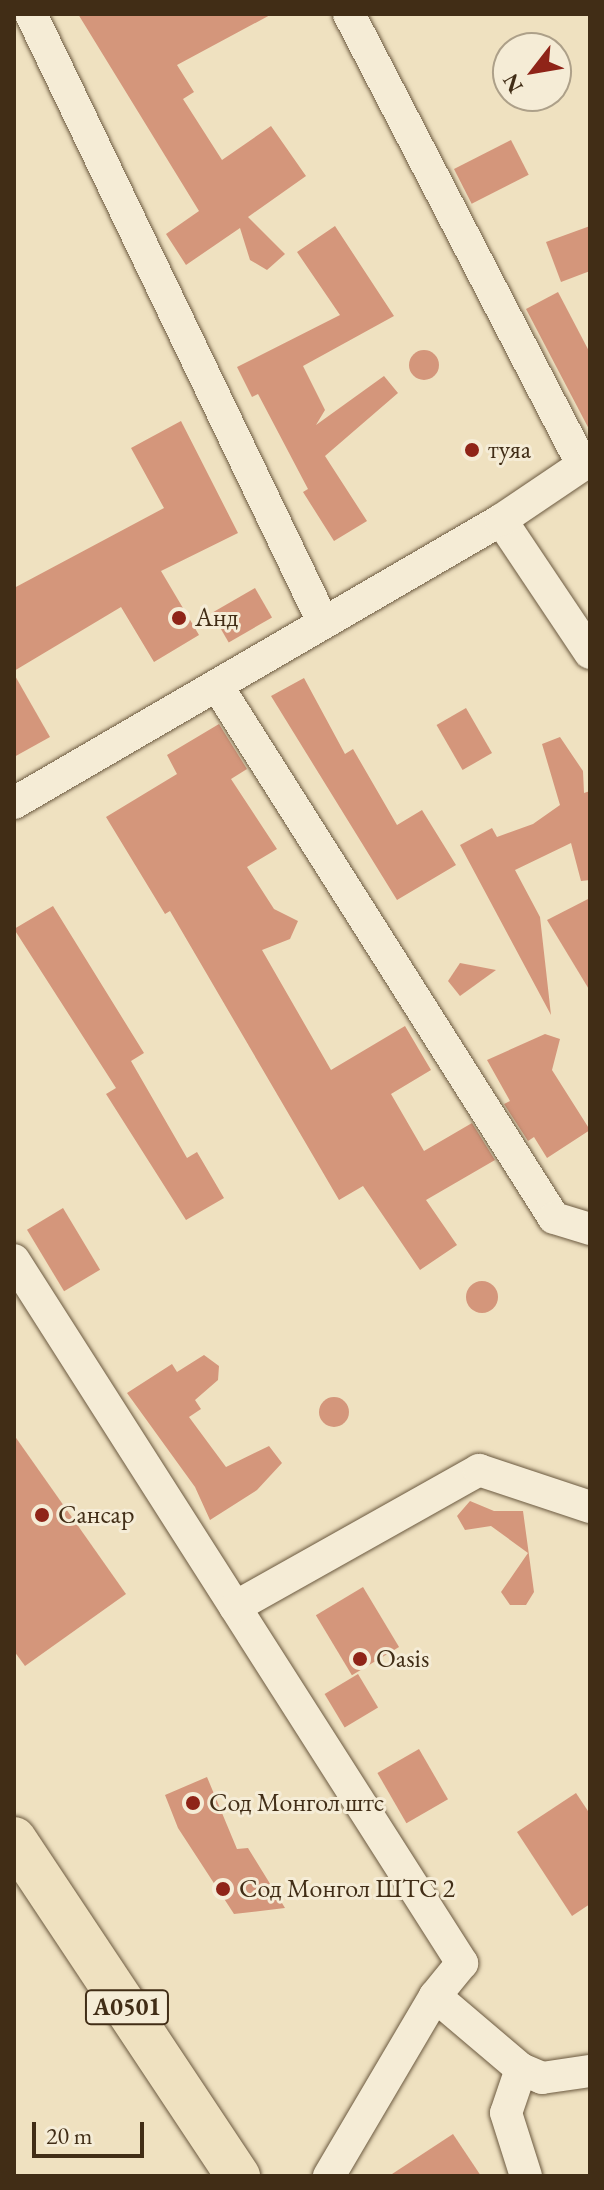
<!DOCTYPE html>
<html>
<head>
<meta charset="utf-8">
<style>
  body { margin:0 }
  #map { position:relative; width:604px; height:2190px; overflow:hidden; background:#efe1c0; font-family:"EB Garamond",serif }
  div>[style] { position:absolute }
  .building>* { inset:0; background:#d4967b; transform-origin:0 0 }
  .round { border-radius:50% }
  .roads { filter:drop-shadow(0 0 2px #6c5a40) drop-shadow(0 0 2px #6c5a40) }
  .street>* { height:32px; margin:-16px; padding:0 16px; transform-origin:16px; border-radius:16px; background:#f5ecd6 }
  .highway>* { height:44px; margin:-22px; padding:0 22px; transform-origin:22px; border-radius:22px; background:#efe1c0 }
  .dots>* { width:22px; height:22px; translate:-50% -50%; box-sizing:border-box; border:4px solid #f5ecd6; border-radius:50% }
  span { translate:-50% -50%; white-space:nowrap; text-align:center; line-height:1.15; -webkit-text-stroke:6px #f5ecd6; paint-order:stroke }
  .shield-label span { padding:2px 6px; background:#f5ecd6; border:2px solid; border-radius:6px; -webkit-text-stroke-width:0 }
  .shield-label { font-size:24px; color:#412d16; font-weight:700 }
  .poi-label { font-size:26px; color:#412d16 }
  .left { translate:0 -50%; text-align:left }
  .frame { position:absolute; inset:0; border:16px solid #412d16; pointer-events:none }
  .north { position:absolute; left:492px; top:32px; width:80px; height:80px; box-sizing:border-box; background:#f5ecd6; border:2px solid #ada089; border-radius:50%; rotate:239deg; font-size:22px; font-weight:700; line-height:32px; text-align:center; color:#412d16 }
  .north::after { content:''; display:block; margin:auto; width:28px; height:36px; background:#8f2418; clip-path:polygon(50% 0,100% 100%,50% 72%,0 100%) }
  .scale { position:absolute; left:32px; top:2122px; width:112px; height:36px; box-sizing:border-box; border:4px solid #412d16; border-top:0; padding-left:10px; font-size:24px; line-height:28px; white-space:nowrap; color:#412d16; -webkit-text-stroke:6px #f5ecd6; paint-order:stroke }
</style>
</head>
<body>
<div id="map">
  <div class="building">
    <div style="clip-path:polygon(78px 14px,272px 14px,177px 65px,194px 92px,183px 99px,222px 160px,271px 126px,306px 176px,248px 217px,285px 254px,267px 270px,250px 260px,240px 228px,186px 265px,166px 234px,199px 211px)"></div>
    <div style="left:511px;top:140px;width:39px;height:64px;rotate:63deg"></div>
    <div style="clip-path:polygon(335px 226px,394px 316px,303px 366px,325px 410px,316px 425px,384px 376px,398px 393px,325px 456px,367px 521px,334px 541px,303px 492px,308px 489px,258px 394px,252px 397px,237px 367px,340px 315px,297px 252px)"></div>
    <div style="clip-path:polygon(590px 226px,590px 271px,561px 282px,546px 242px)"></div>
    <div style="clip-path:polygon(558px 292px,590px 353px,590px 431px,526px 309px)"></div>
    <div class="round" style="left:409px;top:350px;width:30px;height:30px"></div>
    <div style="clip-path:polygon(181px 421px,238px 533px,161px 571px,199px 635px,154px 662px,121px 607px,14px 671px,14px 588px,164px 508px,131px 448px)"></div>
    <div style="left:255px;top:588px;width:34px;height:50px;rotate:60deg"></div>
    <div style="clip-path:polygon(14px 674px,50px 737px,14px 757px)"></div>
    <div style="clip-path:polygon(304px 678px,345px 754px,353px 749px,397px 825px,422px 810px,456px 865px,397px 900px,271px 696px)"></div>
    <div style="left:466px;top:708px;width:52px;height:34px;rotate:60deg"></div>
    <div style="clip-path:polygon(219px 724px,247px 769px,231px 779px,277px 849px,247px 867px,274px 909px,298px 921px,290px 939px,262px 950px,331px 1070px,405px 1026px,431px 1070px,391px 1094px,424px 1151px,472px 1123px,495px 1160px,426px 1200px,457px 1245px,420px 1270px,363px 1186px,339px 1200px,170px 911px,165px 914px,106px 817px,177px 774px,167px 755px)"></div>
    <div style="clip-path:polygon(560px 737px,583px 771px,584px 793px,590px 791px,590px 880px,581px 881px,571px 843px,515px 870px,540px 917px,551px 1015px,460px 845px,492px 828px,497px 837px,533px 824px,560px 805px,542px 744px)"></div>
    <div style="clip-path:polygon(590px 898px,590px 991px,547px 920px)"></div>
    <div style="clip-path:polygon(53px 906px,144px 1053px,131px 1061px,187px 1158px,197px 1152px,224px 1198px,186px 1220px,106px 1094px,116px 1088px,14px 929px)"></div>
    <div style="clip-path:polygon(460px 963px,496px 970px,460px 996px,448px 981px)"></div>
    <div style="clip-path:polygon(545px 1034px,560px 1039px,552px 1070px,590px 1130px,547px 1158px,534px 1137px,528px 1141px,504px 1104px,510px 1101px,487px 1060px)"></div>
    <div style="left:63px;top:1208px;width:72px;height:42px;rotate:59deg"></div>
    <div class="round" style="left:466px;top:1281px;width:32px;height:32px"></div>
    <div style="clip-path:polygon(204px 1355px,219px 1366px,218px 1380px,195px 1400px,201px 1409px,189px 1417px,226px 1467px,269px 1446px,282px 1463px,257px 1490px,210px 1520px,195px 1487px,127px 1393px,172px 1364px,177px 1372px)"></div>
    <div class="round" style="left:319px;top:1397px;width:30px;height:30px"></div>
    <div style="clip-path:polygon(14px 1435px,126px 1594px,25px 1666px,14px 1651px)"></div>
    <div style="clip-path:polygon(470px 1501px,494px 1511px,523px 1511px,534px 1592px,526px 1605px,510px 1605px,501px 1592px,528px 1553px,491px 1526px,465px 1530px,457px 1516px)"></div>
    <div style="left:363px;top:1587px;width:70px;height:55px;rotate:59deg"></div>
    <div style="left:358px;top:1674px;width:39px;height:39px;rotate:59deg"></div>
    <div style="left:419px;top:1749px;width:58px;height:48px;rotate:60deg"></div>
    <div style="clip-path:polygon(207px 1777px,237px 1849px,248px 1848px,285px 1908px,234px 1914px,178px 1828px,165px 1795px)"></div>
    <div style="clip-path:polygon(576px 1793px,590px 1814px,590px 1904px,572px 1916px,517px 1832px)"></div>
    <div style="clip-path:polygon(453px 2134px,481px 2176px,389px 2176px)"></div>
  </div>
  <div class="roads">
    <div class="street">
      <div style="left:31px;top:14px;width:674px;rotate:64.35deg"></div>
      <div style="left:349px;top:14px;width:507px;rotate:62.63deg"></div>
      <div style="left:501px;top:520px;width:160px;rotate:56.2deg"></div>
      <div style="left:218px;top:687px;width:628px;rotate:57.68deg"></div>
      <div style="left:554px;top:1218px;width:38px;rotate:17deg"></div>
      <div style="left:14px;top:803px;width:563px;rotate:-30.16deg"></div>
      <div style="left:501px;top:520px;width:107px;rotate:-34deg"></div>
      <div style="left:14px;top:1260px;width:834px;rotate:57.49deg"></div>
      <div style="left:462px;top:1963px;width:43px;rotate:129.3deg"></div>
      <div style="left:435px;top:1996px;width:209px;rotate:120.5deg"></div>
      <div style="left:235px;top:1607px;width:280px;rotate:-29.3deg"></div>
      <div style="left:479px;top:1470px;width:117px;rotate:18.4deg"></div>
      <div style="left:435px;top:1996px;width:113px;rotate:40.3deg"></div>
      <div style="left:521px;top:2069px;width:23px;rotate:23deg"></div>
      <div style="left:542px;top:2078px;width:49px;rotate:-8.3deg"></div>
      <div style="left:521px;top:2069px;width:46px;rotate:108.8deg"></div>
      <div style="left:506px;top:2113px;width:66px;rotate:72.4deg"></div>
    </div>
    <div class="highway">
      <div style="left:14px;top:1839px;width:405px;rotate:56.4deg"></div>
    </div>
  </div>
  <div class="dots">
    <div style="left:472px;top:450px;background:#8f2418"></div>
    <div style="left:179px;top:618px;background:#8f2418"></div>
    <div style="left:42px;top:1515px;background:#8f2418"></div>
    <div style="left:360px;top:1659px;background:#8f2418"></div>
    <div style="left:193px;top:1803px;background:#8f2418"></div>
    <div style="left:223px;top:1889px;background:#8f2418"></div>
  </div>
  <div class="shield-label">
    <span style="left:127px;top:2007px">A0501</span>
  </div>
  <div class="poi-label">
    <span class="left" style="left:488px;top:450px">туяа</span>
    <span class="left" style="left:195px;top:618px">Анд</span>
    <span class="left" style="left:58px;top:1515px">Сансар</span>
    <span class="left" style="left:376px;top:1659px">Oasis</span>
    <span class="left" style="left:209px;top:1803px">Сод Монгол штс</span>
    <span class="left" style="left:239px;top:1889px">Сод Монгол ШТС 2</span>
  </div>
  <div class="frame"></div>
  <div class="north">N</div>
  <div class="scale">20 m</div>
</div>
</body>
</html>
